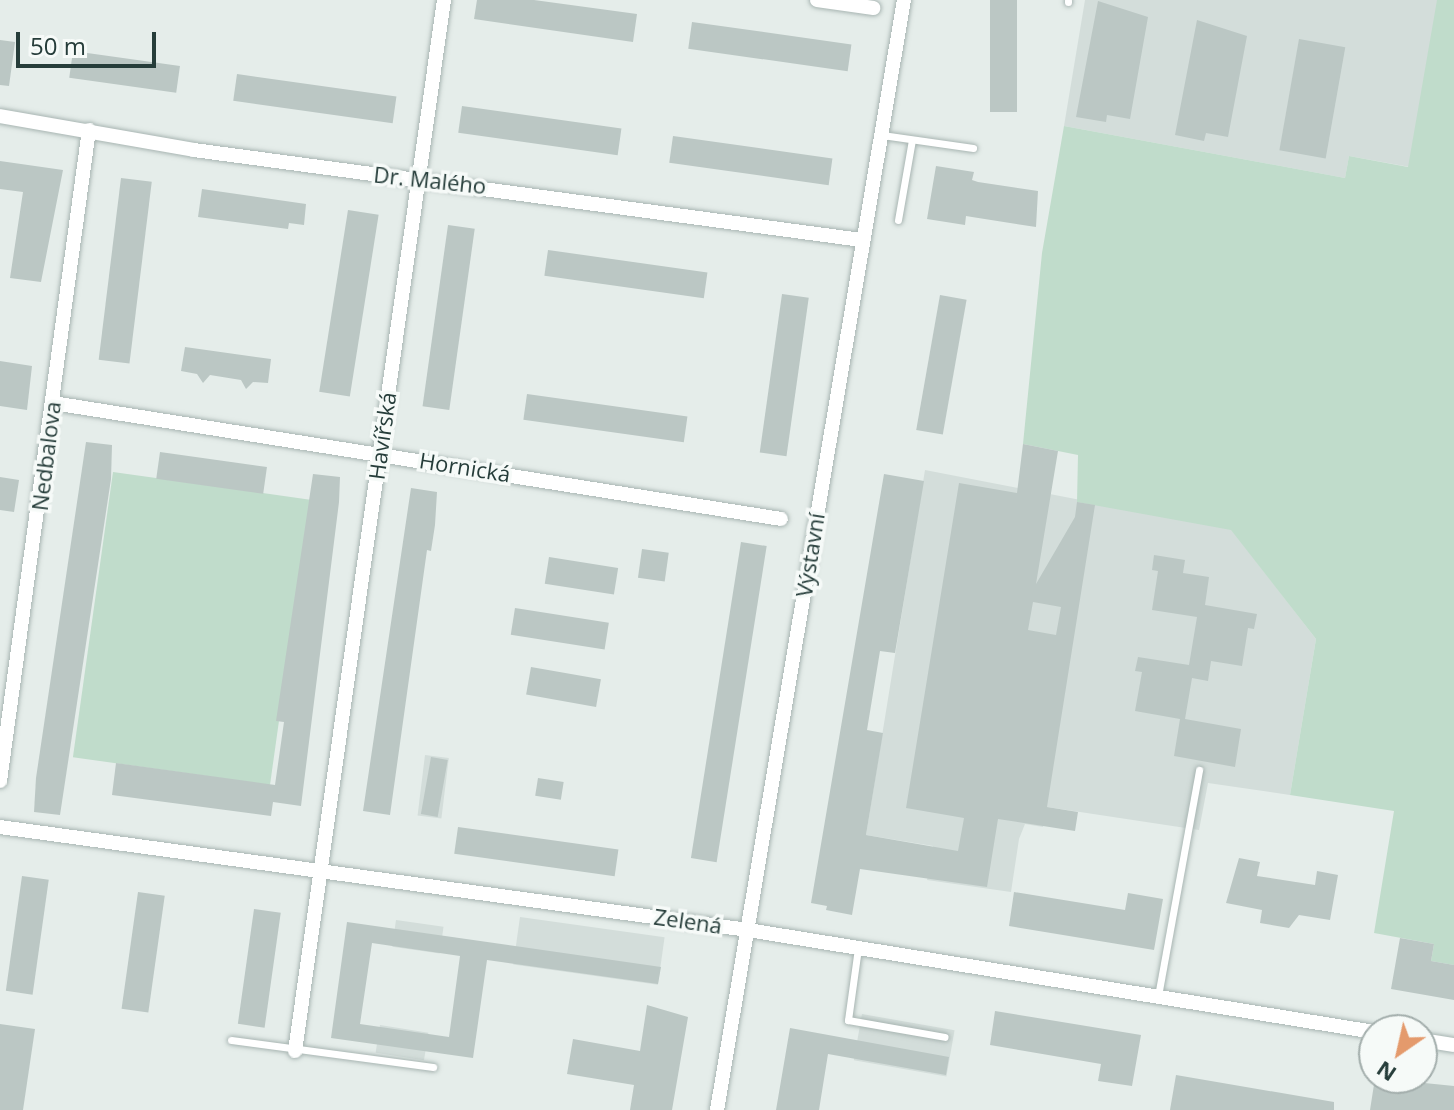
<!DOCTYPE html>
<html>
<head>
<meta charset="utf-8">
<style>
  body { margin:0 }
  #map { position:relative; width:1454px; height:1110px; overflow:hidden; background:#e5edea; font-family:"Open Sans",sans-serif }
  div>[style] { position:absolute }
  .built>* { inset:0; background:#d3ddda; transform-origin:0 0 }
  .green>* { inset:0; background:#c0dccb; transform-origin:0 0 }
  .building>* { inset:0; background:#bbc7c4; transform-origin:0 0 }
  .roads { filter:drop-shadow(0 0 2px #a8b5b2) drop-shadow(0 0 2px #a8b5b2) }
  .service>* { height:7px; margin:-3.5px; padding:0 3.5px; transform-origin:3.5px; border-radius:3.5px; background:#fff }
  .minor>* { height:14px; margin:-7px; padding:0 7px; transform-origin:7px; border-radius:7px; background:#fff }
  span { translate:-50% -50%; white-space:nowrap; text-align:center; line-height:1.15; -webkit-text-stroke:7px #f6faf8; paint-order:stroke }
  .street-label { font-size:22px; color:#263d3a }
  .north { position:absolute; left:1358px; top:1014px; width:80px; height:80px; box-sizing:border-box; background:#f6faf8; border:2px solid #a3aeac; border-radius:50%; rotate:214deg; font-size:22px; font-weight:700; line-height:32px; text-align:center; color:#263d3a }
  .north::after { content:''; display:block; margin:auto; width:28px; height:36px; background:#e49a6c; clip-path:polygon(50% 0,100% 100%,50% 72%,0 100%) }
  .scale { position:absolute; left:16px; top:32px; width:140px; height:36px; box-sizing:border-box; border:4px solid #263d3a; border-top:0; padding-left:10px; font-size:24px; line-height:28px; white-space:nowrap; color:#263d3a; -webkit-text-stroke:6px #f6faf8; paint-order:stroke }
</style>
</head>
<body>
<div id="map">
  <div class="built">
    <div style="clip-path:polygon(1085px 0,1454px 0,1454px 175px,1349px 156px,1345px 178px,1064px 126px)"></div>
    <div style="clip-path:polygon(925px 470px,1231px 529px,1316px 639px,1290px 795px,1208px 783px,1199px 830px,1047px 807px,1043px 827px,1025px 824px,1019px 839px,1011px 892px,927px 880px,933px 846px,866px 835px)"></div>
    <div style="left:425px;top:755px;width:24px;height:61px;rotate:7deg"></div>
    <div style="left:520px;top:917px;width:146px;height:48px;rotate:8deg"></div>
    <div style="left:396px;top:920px;width:48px;height:27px;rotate:8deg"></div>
    <div style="left:862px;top:1014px;width:94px;height:47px;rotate:10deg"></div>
    <div style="left:380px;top:1025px;width:49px;height:28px;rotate:9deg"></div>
  </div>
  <div class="green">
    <div style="clip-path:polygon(1437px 0,1454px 0,1454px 965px,1431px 961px,1434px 944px,1374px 933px,1394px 811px,1290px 795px,1316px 639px,1231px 530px,1077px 502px,1078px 455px,1023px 444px,1042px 253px,1064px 126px,1345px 178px,1349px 156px,1408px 167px)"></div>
    <div style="left:113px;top:472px;width:199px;height:288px;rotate:8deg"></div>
  </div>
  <div class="building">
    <div style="clip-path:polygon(477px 0,534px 0,637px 14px,633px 42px,474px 19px)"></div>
    <div style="left:990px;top:0;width:27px;height:112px"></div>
    <div style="clip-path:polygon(1098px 1px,1148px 17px,1130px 119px,1107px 115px,1106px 122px,1076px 117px)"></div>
    <div style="clip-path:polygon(1197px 20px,1247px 36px,1228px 137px,1206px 133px,1204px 141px,1175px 135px)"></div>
    <div style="left:692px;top:22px;width:161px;height:27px;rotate:8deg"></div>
    <div style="left:1299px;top:39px;width:47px;height:113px;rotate:10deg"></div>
    <div style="clip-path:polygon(0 40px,15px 42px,9px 86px,0 85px)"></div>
    <div style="left:73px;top:51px;width:108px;height:27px;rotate:8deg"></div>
    <div style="left:237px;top:74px;width:161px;height:27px;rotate:8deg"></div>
    <div style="left:462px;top:106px;width:161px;height:27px;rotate:8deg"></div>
    <div style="left:673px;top:136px;width:161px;height:27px;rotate:8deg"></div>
    <div style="clip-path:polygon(0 161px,63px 170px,41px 282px,10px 278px,23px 192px,0 189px)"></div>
    <div style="clip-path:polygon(936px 166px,974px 172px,972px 180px,978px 182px,1038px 191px,1036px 227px,972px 217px,966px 216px,965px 225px,927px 219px)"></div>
    <div style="left:121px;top:178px;width:31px;height:183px;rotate:7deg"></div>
    <div style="clip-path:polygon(202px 189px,306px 204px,304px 225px,289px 223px,288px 229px,198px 217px)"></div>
    <div style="left:348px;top:210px;width:31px;height:184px;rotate:9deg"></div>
    <div style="left:448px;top:225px;width:27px;height:183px;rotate:8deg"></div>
    <div style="left:548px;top:250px;width:161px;height:26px;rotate:8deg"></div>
    <div style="left:782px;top:294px;width:27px;height:160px;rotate:8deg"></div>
    <div style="left:940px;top:295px;width:27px;height:137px;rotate:10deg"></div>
    <div style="clip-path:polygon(185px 347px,271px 359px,268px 383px,253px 382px,246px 389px,241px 380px,210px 375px,203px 383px,197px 374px,181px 371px)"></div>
    <div style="clip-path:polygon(0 361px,32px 366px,27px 410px,0 406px)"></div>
    <div style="left:527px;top:394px;width:162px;height:26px;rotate:8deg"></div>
    <div style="clip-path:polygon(86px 442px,112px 445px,111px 479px,60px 815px,34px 812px,36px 778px)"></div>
    <div style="clip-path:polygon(evenodd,1023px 444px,1058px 451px,1036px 584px,1075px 517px,1077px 502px,1095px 505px,1047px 807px,1078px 812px,1075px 831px,998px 819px,987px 887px,860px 869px,852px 915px,826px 910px,827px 906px,811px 903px,884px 474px,924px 481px,895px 653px,880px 651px,867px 730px,883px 733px,866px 835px,958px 851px,964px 818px,906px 808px,923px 704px,959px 483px,1017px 493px,1023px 444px,1033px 602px,1061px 607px,1056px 635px,1028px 630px,1033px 602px)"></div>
    <div style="left:160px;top:452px;width:108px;height:27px;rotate:8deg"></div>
    <div style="clip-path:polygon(313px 474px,340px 477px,339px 502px,301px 806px,273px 802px,271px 816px,112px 795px,116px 763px,275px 785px,284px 722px,276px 721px)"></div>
    <div style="clip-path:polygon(0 477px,19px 480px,14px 512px,0 510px)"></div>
    <div style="clip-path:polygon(411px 488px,437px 492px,435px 525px,431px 551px,427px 550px,390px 815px,363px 811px)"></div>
    <div style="left:741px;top:542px;width:26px;height:320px;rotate:9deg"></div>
    <div style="left:642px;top:549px;width:27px;height:29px;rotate:8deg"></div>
    <div style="clip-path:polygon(1154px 555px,1185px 560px,1183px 573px,1209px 577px,1205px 605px,1257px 614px,1254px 629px,1248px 628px,1242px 666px,1211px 661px,1208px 681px,1192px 678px,1185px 719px,1241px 729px,1235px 767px,1174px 756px,1180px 719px,1135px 711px,1142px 672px,1135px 671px,1138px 657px,1189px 665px,1197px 617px,1152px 610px,1158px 571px,1152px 570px)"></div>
    <div style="left:549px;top:557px;width:70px;height:27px;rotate:9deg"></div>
    <div style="left:515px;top:608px;width:95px;height:27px;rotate:9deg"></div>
    <div style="left:531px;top:667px;width:71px;height:28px;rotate:10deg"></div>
    <div style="left:431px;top:757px;width:17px;height:58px;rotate:10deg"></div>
    <div style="left:538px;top:778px;width:26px;height:18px;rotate:9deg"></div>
    <div style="left:458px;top:827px;width:162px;height:27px;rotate:8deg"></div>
    <div style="clip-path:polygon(1239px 858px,1260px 862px,1257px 876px,1315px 885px,1317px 871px,1338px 875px,1330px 920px,1299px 915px,1289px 928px,1260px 923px,1262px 910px,1226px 903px)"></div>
    <div style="left:22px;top:876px;width:27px;height:116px;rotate:8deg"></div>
    <div style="left:138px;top:892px;width:27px;height:118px;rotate:8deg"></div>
    <div style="clip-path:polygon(1014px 892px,1125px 910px,1128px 893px,1163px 899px,1154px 950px,1009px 926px)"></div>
    <div style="left:254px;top:909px;width:27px;height:116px;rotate:8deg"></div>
    <div style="clip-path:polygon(evenodd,347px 922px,661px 967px,658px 984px,487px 960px,473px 1058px,331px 1038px,347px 922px,372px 943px,460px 956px,449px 1037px,360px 1024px,372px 943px)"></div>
    <div style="clip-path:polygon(1400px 938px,1434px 944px,1431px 961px,1454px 965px,1454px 1000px,1391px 989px)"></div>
    <div style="clip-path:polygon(647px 1005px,688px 1017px,672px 1110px,630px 1110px,634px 1085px,567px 1074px,573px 1039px,640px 1051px)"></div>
    <div style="clip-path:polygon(995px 1011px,1141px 1035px,1132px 1086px,1098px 1081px,1101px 1064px,990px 1045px)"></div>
    <div style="clip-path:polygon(0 1024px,35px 1029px,23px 1110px,0 1110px)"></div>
    <div style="clip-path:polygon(790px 1028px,949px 1057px,946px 1075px,828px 1054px,819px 1110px,776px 1110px)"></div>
    <div style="clip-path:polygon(1176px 1075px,1334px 1102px,1334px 1110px,1170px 1110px)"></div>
    <div style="clip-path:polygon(1375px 1078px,1454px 1086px,1454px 1110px,1370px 1110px)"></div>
  </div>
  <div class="roads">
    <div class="service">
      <div style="left:1068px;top:2px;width:2px;rotate:-90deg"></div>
      <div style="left:882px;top:135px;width:92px;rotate:8.1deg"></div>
      <div style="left:898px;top:220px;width:81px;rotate:-80.1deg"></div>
      <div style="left:858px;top:948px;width:73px;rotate:97.9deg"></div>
      <div style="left:848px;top:1020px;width:98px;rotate:9.9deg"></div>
      <div style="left:1158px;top:996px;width:230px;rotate:-79.7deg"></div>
      <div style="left:231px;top:1040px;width:204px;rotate:7.6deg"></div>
    </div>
    <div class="minor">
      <div style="left:817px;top:0;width:57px;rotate:8.1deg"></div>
      <div style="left:0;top:116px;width:197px;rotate:9.9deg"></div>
      <div style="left:194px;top:150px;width:673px;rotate:7.68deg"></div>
      <div style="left:53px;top:403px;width:737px;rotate:9.05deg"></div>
      <div style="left:0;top:781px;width:657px;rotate:-82.22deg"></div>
      <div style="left:0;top:827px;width:755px;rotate:7.84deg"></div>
      <div style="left:748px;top:930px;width:634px;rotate:9.25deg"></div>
      <div style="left:1422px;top:1040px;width:32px;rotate:9deg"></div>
      <div style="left:295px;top:1051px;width:1062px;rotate:-81.93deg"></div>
      <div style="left:717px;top:1110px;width:1126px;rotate:-80.44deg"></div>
    </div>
  </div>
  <div class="street-label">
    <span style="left:430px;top:180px;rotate:6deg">Dr. Malého</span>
    <span style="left:382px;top:436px;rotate:-82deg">Havířská</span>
    <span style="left:46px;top:456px;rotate:-83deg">Nedbalova</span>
    <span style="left:465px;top:467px;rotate:9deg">Hornická</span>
    <span style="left:810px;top:555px;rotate:-81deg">Výstavní</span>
    <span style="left:688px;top:921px;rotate:8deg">Zelená</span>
  </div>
  <div class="north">N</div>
  <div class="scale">50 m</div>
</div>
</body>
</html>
